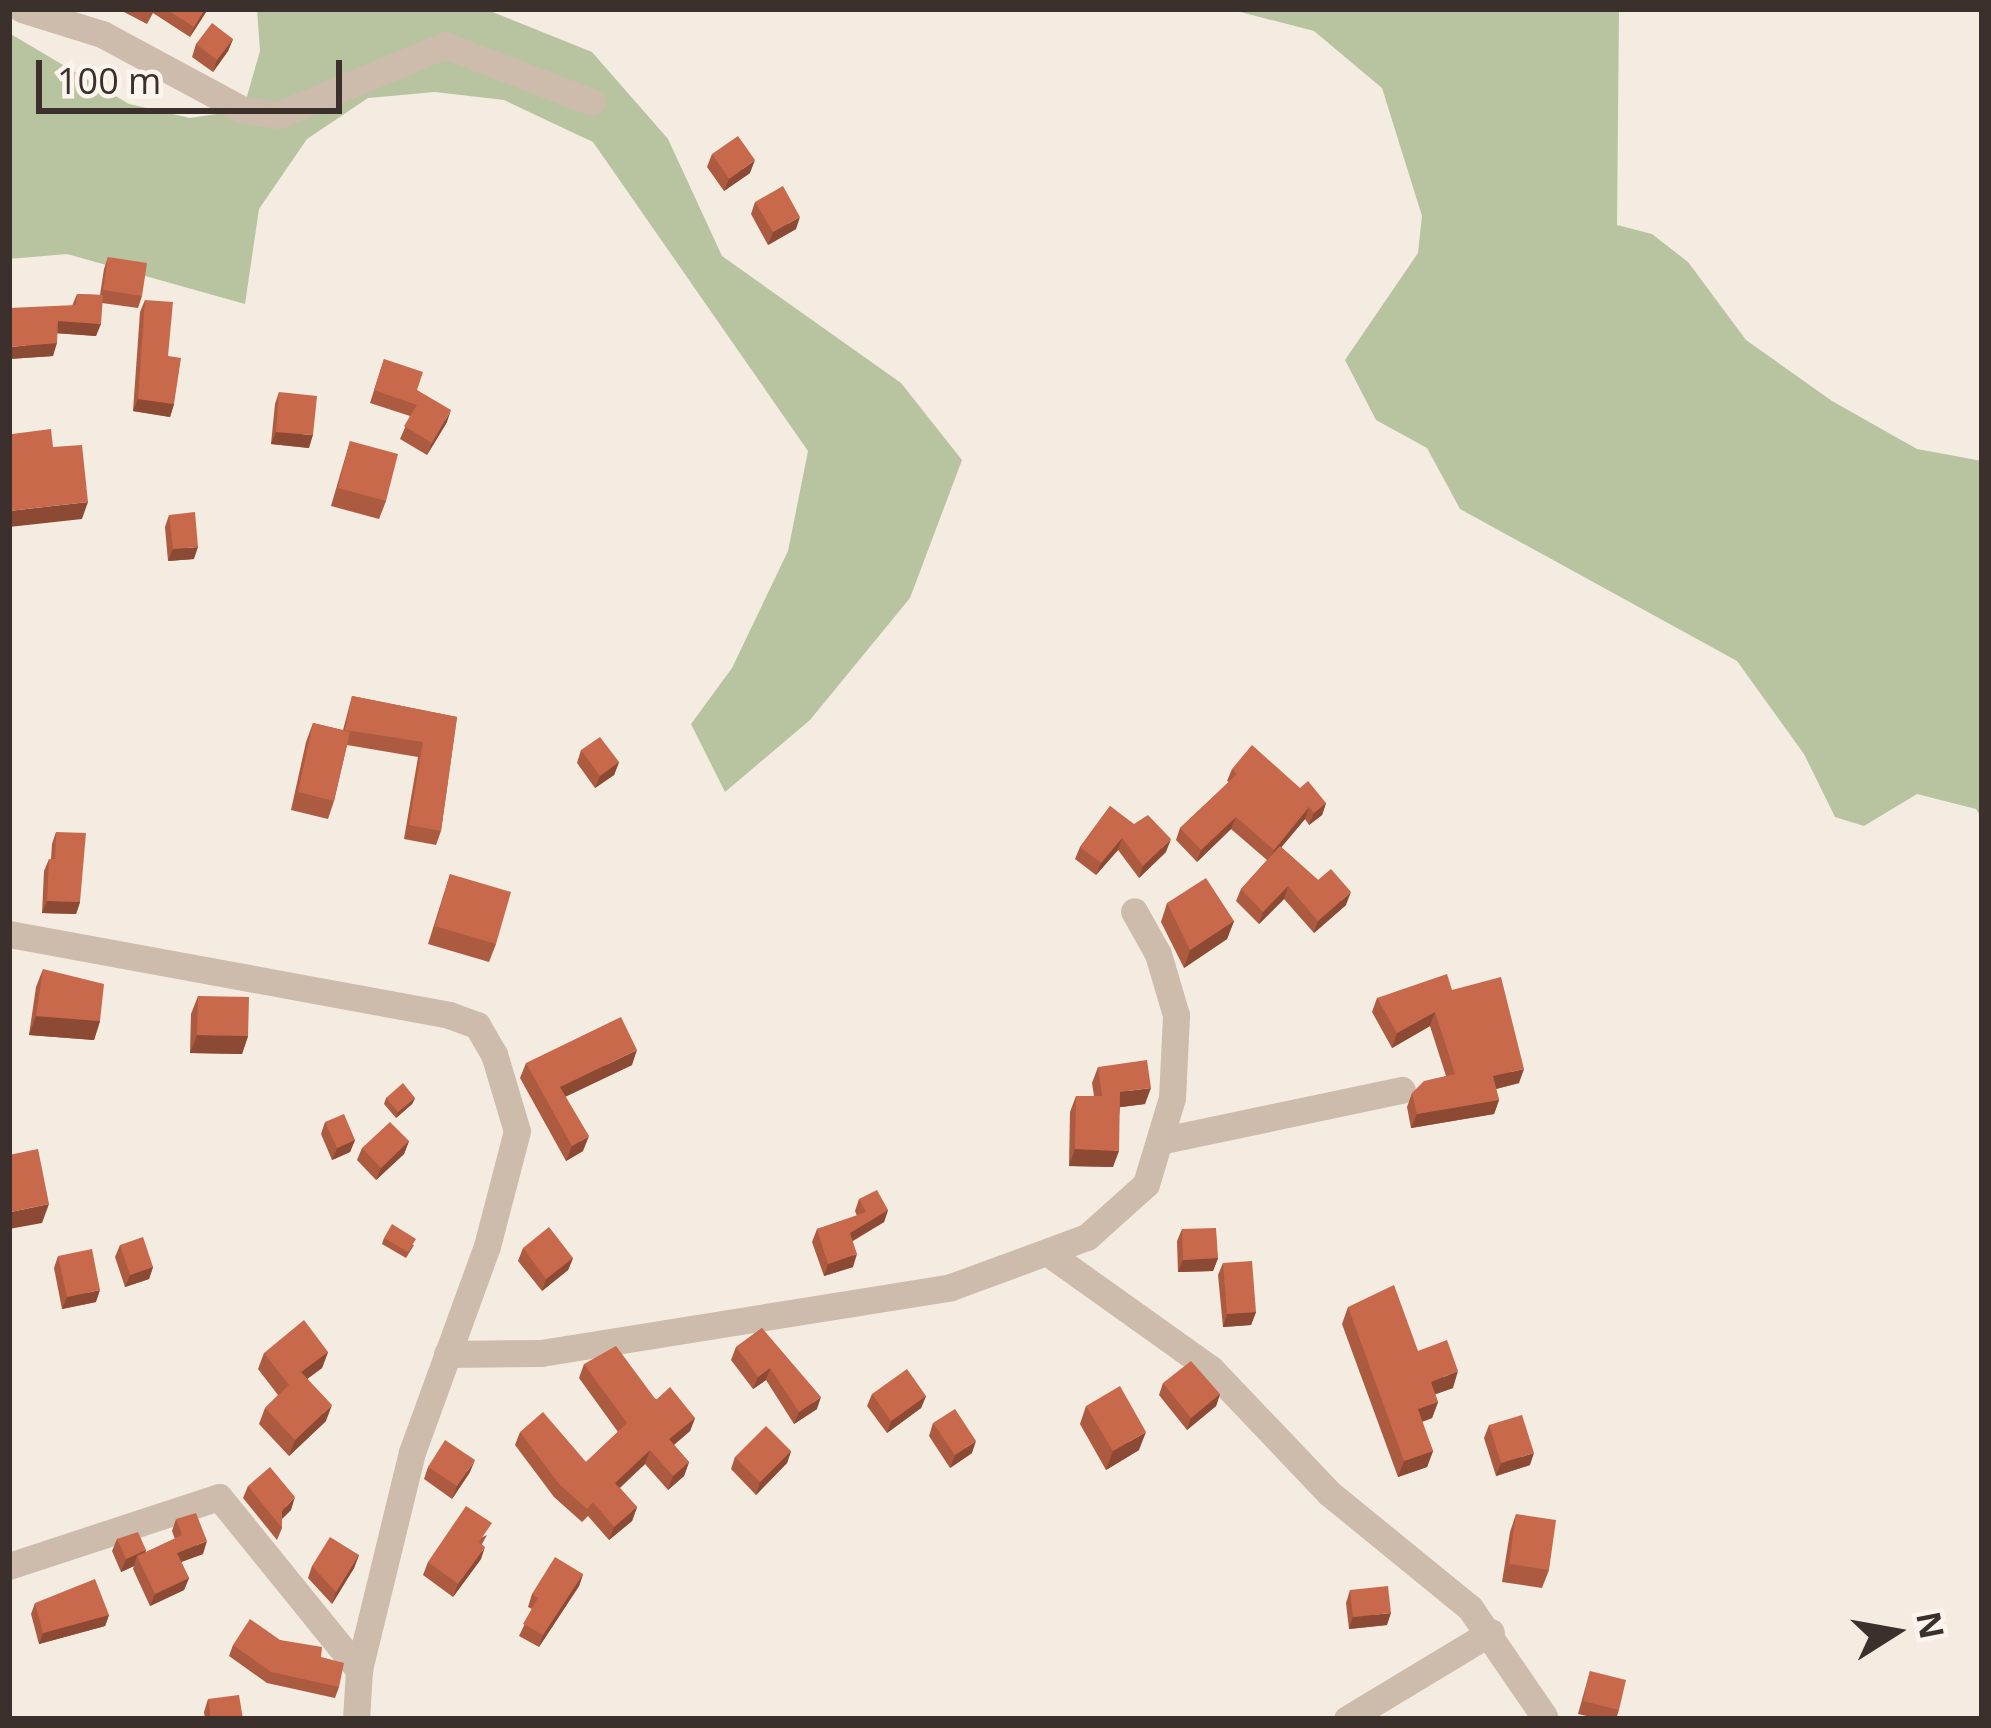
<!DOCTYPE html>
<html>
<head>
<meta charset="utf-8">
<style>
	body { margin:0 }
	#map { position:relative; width:1991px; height:1728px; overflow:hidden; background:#f4ebe1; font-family:"Open Sans",sans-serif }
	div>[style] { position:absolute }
	.green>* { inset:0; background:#b8c4a0 }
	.minor>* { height:27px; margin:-13.5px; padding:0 13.5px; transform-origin:13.5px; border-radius:13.5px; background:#cdbbac }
	.wall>* { inset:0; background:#ac5a40 }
	.shaded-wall>* { inset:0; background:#8c4a34 }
	.building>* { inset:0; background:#c8694b }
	span { translate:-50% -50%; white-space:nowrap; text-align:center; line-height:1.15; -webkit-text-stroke:9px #fbf5ee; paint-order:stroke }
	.frame { position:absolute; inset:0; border:12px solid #3b302b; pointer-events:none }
	.north { position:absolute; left:1835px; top:1572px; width:120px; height:120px; -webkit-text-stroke:9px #fbf5ee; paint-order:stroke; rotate:79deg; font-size:33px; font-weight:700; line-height:48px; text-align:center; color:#3b302b }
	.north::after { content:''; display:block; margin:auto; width:42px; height:54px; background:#3b302b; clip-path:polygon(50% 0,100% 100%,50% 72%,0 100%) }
	.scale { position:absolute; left:36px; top:60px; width:306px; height:54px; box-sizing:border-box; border:6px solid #3b302b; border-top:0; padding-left:15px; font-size:36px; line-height:42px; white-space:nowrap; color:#3b302b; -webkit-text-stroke:9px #fbf5ee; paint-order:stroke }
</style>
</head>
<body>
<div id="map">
	<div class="green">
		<div style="clip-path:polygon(257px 9px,485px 9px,592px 52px,668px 139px,722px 256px,901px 383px,962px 460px,910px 598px,810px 720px,725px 792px,691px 724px,732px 668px,788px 551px,808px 451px,593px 142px,504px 100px,435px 92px,368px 98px,307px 139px,259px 209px,245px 304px,67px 254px,9px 259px,9px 33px,129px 104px,190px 118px,243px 110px,260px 51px)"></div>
		<div style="clip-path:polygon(1229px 9px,1619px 9px,1617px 225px,1652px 234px,1688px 262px,1746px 340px,1832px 401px,1917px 449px,1982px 461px,1982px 819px,1976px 809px,1917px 794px,1864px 826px,1835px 817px,1804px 754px,1737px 661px,1460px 509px,1427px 448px,1376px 420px,1345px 360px,1418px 253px,1422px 216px,1382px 88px,1314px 31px)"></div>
	</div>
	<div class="minor">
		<div style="left:22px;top:9px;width:84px;rotate:17.4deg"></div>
		<div style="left:102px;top:34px;width:160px;rotate:28.3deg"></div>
		<div style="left:243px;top:110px;width:35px;rotate:8deg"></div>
		<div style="left:278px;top:115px;width:181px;rotate:-22.7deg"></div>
		<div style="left:445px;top:45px;width:157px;rotate:21.3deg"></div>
		<div style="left:9px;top:934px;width:447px;rotate:10.4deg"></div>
		<div style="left:449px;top:1015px;width:30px;rotate:20deg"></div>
		<div style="left:477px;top:1025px;width:34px;rotate:60deg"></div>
		<div style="left:494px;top:1054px;width:80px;rotate:73.4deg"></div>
		<div style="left:517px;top:1131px;width:119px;rotate:104.6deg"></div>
		<div style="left:487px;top:1246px;width:219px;rotate:110deg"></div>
		<div style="left:412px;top:1452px;width:224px;rotate:103.7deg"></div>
		<div style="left:359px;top:1670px;width:49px;rotate:93.5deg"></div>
		<div style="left:1164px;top:1140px;width:243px;rotate:-11.9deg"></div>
		<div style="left:1051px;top:1255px;width:196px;rotate:35.5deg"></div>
		<div style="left:1211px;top:1369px;width:171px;rotate:46.4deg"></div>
		<div style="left:1329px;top:1493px;width:182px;rotate:39.2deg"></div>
		<div style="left:1470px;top:1608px;width:131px;rotate:55.6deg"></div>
		<div style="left:447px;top:1354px;width:94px;rotate:-0.6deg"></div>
		<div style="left:541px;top:1353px;width:415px;rotate:-9.1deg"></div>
		<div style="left:951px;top:1287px;width:145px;rotate:-20.2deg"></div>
		<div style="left:1087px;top:1237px;width:79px;rotate:-41.9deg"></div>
		<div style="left:1146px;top:1184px;width:90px;rotate:-73.2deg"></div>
		<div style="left:1172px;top:1098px;width:83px;rotate:-87.2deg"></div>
		<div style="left:1176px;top:1015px;width:64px;rotate:-106.4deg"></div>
		<div style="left:1158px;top:954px;width:49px;rotate:-119.2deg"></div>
		<div style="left:9px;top:1566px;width:221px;rotate:-18.2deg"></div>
		<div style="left:219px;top:1497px;width:223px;rotate:51deg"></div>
		<div style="left:1347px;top:1719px;width:168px;rotate:-31.1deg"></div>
	</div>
	<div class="wall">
		<div style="clip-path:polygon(125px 9px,208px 9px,190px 37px,153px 13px,147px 24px,124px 12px)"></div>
		<div style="clip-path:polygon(233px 39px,228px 51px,213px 72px,192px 57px,196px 44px)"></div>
		<div style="clip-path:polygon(712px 154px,750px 173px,724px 191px,707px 167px)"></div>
		<div style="clip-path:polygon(755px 202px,796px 229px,768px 245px,751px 214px)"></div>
		<div style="clip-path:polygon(108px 257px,142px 296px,138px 308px,102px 303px,96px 336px,57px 333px,53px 356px,9px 359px,72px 306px,77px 294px,100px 295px,104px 269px)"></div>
		<div style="clip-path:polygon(145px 300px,168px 356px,174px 404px,170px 417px,133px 411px,140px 312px)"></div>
		<div style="clip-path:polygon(384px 359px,417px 390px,447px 422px,427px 455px,400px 439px,410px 416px,370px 403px)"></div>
		<div style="clip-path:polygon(279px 392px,309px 448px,271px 444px,275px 404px)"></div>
		<div style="clip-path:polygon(350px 441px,386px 501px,379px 519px,331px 506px)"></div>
		<div style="clip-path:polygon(169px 515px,194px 559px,168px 561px,165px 527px)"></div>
		<div style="clip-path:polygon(352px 696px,457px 717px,441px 831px,436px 845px,404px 839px,418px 757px,347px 745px,334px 801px,328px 819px,291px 810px,306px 742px,313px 723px,343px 730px)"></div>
		<div style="clip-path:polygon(581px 750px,619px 762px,614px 775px,595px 788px,577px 763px)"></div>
		<div style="clip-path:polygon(1232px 769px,1300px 788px,1326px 803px,1322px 815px,1309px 825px,1305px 819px,1281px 847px,1346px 905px,1314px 933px,1284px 899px,1259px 924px,1236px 901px,1241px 889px,1267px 860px,1231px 829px,1197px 862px,1176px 840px,1180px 828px,1229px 782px,1227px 781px)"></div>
		<div style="clip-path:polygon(1110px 806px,1166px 852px,1139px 878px,1118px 850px,1096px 875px,1075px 859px,1080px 847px)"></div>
		<div style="clip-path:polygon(56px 832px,80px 902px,76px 914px,42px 913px,44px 871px,49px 859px,51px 859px,52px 844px)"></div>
		<div style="clip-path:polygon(450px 874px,496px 944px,489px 962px,428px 944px)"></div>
		<div style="clip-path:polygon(1167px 903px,1234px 921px,1227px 939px,1184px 968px,1161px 922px)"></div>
		<div style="clip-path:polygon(43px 969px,100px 1021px,94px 1040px,29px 1035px,36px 987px)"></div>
		<div style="clip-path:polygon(1452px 990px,1519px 1083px,1496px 1089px,1499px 1100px,1494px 1114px,1411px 1128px,1407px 1107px,1412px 1093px,1446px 1076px,1430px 1026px,1392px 1048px,1372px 1012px,1377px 998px)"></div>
		<div style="clip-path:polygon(198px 996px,248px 1036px,242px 1054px,190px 1053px,191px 1014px)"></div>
		<div style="clip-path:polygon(526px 1063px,632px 1065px,565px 1097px,583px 1151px,566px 1161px,520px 1078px)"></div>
		<div style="clip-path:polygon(1098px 1067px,1145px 1104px,1120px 1107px,1113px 1167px,1069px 1166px,1070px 1112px,1076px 1096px,1094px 1096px,1092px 1083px)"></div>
		<div style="clip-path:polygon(386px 1098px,415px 1098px,412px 1104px,396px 1118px,384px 1104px)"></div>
		<div style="clip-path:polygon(325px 1122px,355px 1140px,350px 1152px,332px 1160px,321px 1134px)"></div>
		<div style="clip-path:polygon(409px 1141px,404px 1154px,376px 1180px,357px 1160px,362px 1148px)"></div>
		<div style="clip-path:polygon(859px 1199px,888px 1210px,884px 1222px,853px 1241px,853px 1267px,824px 1276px,812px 1242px,817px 1229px,857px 1216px,855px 1211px)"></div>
		<div style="clip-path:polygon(1182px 1229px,1218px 1258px,1213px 1271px,1178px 1272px,1177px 1241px)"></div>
		<div style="clip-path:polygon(384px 1238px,414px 1245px,406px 1258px,382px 1244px)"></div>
		<div style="clip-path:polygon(120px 1245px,153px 1267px,149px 1279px,125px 1287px,115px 1257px)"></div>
		<div style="clip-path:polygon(523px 1248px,573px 1258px,568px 1270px,542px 1291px,518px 1261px)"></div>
		<div style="clip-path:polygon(58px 1256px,96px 1302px,62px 1309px,54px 1268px)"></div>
		<div style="clip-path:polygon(1223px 1263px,1256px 1312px,1251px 1325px,1223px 1327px,1218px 1275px)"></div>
		<div style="clip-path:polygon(1348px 1307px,1418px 1351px,1453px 1388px,1435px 1394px,1438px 1402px,1432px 1418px,1422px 1422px,1433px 1451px,1427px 1467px,1398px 1477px,1342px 1324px)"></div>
		<div style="clip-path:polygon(762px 1328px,817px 1409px,794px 1424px,766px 1380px,753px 1389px,731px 1360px,736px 1347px)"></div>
		<div style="clip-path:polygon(328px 1352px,322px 1368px,307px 1379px,326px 1421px,289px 1456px,259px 1424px,265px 1408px,278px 1395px,258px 1369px,264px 1353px)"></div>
		<div style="clip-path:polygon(584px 1364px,695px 1418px,690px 1431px,674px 1445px,689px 1462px,684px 1476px,668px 1490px,645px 1464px,620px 1488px,637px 1507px,632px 1521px,609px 1540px,588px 1516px,582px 1522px,554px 1497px,515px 1445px,520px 1432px,586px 1462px,618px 1432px,579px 1378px)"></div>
		<div style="clip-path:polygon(1163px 1383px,1220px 1394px,1216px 1406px,1187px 1430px,1159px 1395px)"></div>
		<div style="clip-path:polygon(872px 1394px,926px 1396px,921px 1408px,887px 1433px,867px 1406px)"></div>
		<div style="clip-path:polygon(1086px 1406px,1139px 1450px,1106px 1470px,1080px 1424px)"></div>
		<div style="clip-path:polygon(933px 1423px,972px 1453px,950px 1468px,929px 1436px)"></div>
		<div style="clip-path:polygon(1489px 1425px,1530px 1465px,1496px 1476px,1484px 1438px)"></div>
		<div style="clip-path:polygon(791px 1451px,787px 1463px,756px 1495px,731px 1469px,735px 1457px)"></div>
		<div style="clip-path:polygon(428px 1467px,470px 1472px,452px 1499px,424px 1479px)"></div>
		<div style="clip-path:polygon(248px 1486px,291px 1510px,282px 1519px,282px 1528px,277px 1540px,243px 1498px)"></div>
		<div style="clip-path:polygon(1516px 1514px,1549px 1570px,1542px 1588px,1502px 1582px,1510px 1532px)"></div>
		<div style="clip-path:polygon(176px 1519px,203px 1554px,181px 1562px,189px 1578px,184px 1590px,150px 1606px,133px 1569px,134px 1566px,121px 1572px,112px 1551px,117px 1539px,146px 1550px,145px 1553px,175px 1539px,172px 1531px)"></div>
		<div style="clip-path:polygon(487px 1535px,482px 1544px,481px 1559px,453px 1597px,423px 1575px,428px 1562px)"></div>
		<div style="clip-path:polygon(359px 1555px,354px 1568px,332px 1604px,308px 1578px,312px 1566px)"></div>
		<div style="clip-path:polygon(583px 1574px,579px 1586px,539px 1647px,519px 1636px,532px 1609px,528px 1607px,532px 1594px)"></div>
		<div style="clip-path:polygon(1350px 1590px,1387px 1625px,1349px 1629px,1346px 1603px)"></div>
		<div style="clip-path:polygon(35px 1603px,109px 1615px,105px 1626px,39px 1644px,31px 1614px)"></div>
		<div style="clip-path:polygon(280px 1640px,321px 1657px,339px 1687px,335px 1698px,267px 1683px,229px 1656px,233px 1645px)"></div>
		<div style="clip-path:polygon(1590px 1671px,1619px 1710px,1616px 1719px,1600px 1719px,1578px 1714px)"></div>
		<div style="clip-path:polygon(208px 1699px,243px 1719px,205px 1719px,204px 1712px)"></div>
	</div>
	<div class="shaded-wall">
		<div style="clip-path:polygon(205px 9px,208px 9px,190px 37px,194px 27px)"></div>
		<div style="clip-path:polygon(233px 39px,228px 51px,213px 72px,217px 60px)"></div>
		<div style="clip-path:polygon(755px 160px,750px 173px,724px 191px,729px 179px)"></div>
		<div style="clip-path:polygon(800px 217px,796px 229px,768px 245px,773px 232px)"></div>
		<div style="clip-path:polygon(58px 321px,101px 324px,96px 336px,53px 333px)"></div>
		<div style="clip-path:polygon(57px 343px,53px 356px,9px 359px,9px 347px)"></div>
		<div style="clip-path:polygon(138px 399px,174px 404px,170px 417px,133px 411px)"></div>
		<div style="clip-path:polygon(451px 410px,447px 422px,427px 455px,432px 443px)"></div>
		<div style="clip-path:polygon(276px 432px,313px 435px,309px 448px,271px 444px)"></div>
		<div style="clip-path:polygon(88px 502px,82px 519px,9px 527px,9px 511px)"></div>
		<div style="clip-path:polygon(198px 547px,194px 559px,168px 561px,173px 549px)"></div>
		<div style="clip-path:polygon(619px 762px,614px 775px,595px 788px,600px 776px)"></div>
		<div style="clip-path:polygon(1326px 803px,1322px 815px,1309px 825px,1314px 813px)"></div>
		<div style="clip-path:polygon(1309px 807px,1305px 819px,1270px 861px,1274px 850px)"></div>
		<div style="clip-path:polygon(1236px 817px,1231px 829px,1197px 862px,1201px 850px)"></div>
		<div style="clip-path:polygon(1122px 838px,1118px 850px,1096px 875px,1101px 863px)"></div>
		<div style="clip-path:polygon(1171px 839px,1166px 852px,1139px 878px,1143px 866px)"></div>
		<div style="clip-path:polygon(1288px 886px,1284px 899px,1259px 924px,1263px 912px)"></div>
		<div style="clip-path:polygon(1351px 892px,1346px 905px,1314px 933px,1318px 921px)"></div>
		<div style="clip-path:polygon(47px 901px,80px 902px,76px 914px,42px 913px)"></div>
		<div style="clip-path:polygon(1234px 921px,1227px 939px,1184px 968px,1190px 950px)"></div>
		<div style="clip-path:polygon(1435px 1012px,1430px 1026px,1392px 1048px,1397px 1033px)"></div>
		<div style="clip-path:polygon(36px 1016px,100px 1021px,94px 1040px,29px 1035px)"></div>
		<div style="clip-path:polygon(197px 1035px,248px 1036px,242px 1054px,190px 1053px)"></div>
		<div style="clip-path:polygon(637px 1050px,632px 1065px,554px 1102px,560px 1087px)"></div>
		<div style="clip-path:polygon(1524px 1069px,1519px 1083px,1488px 1091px,1493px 1076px)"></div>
		<div style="clip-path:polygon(1151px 1088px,1145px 1104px,1114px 1108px,1120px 1092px)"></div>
		<div style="clip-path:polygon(415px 1098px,412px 1104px,396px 1118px,398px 1112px)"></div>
		<div style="clip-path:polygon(1499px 1100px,1494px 1114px,1411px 1128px,1417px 1114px)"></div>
		<div style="clip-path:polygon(589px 1136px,583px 1151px,566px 1161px,572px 1146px)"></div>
		<div style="clip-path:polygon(355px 1140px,350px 1152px,332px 1160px,337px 1148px)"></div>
		<div style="clip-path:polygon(409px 1141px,404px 1154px,376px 1180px,381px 1168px)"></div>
		<div style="clip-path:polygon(1075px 1149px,1119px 1151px,1113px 1167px,1069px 1166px)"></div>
		<div style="clip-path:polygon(49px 1204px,42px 1223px,9px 1229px,11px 1212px)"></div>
		<div style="clip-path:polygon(888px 1210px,884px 1222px,845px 1245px,850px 1233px)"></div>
		<div style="clip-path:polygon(857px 1254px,853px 1267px,824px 1276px,828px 1264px)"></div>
		<div style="clip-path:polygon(573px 1258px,568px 1270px,542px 1291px,546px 1279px)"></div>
		<div style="clip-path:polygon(1218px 1258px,1213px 1271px,1178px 1272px,1183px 1260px)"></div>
		<div style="clip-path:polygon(153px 1267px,149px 1279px,125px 1287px,130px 1275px)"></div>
		<div style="clip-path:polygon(100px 1290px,96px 1302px,62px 1309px,67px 1297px)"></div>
		<div style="clip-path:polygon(1256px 1312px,1251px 1325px,1223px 1327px,1227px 1314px)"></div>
		<div style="clip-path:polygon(328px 1352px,322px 1368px,295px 1388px,301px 1372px)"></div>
		<div style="clip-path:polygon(770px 1368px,766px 1380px,753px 1389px,758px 1377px)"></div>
		<div style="clip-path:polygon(1458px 1371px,1453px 1388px,1425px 1398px,1431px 1382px)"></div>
		<div style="clip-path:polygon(1220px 1394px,1216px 1406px,1187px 1430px,1191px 1418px)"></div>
		<div style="clip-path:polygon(926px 1396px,921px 1408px,887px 1433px,891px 1421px)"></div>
		<div style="clip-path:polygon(821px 1397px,817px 1409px,794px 1424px,799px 1412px)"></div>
		<div style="clip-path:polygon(1438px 1402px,1432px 1418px,1412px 1425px,1418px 1409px)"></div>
		<div style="clip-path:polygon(332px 1405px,326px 1421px,289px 1456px,295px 1440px)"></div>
		<div style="clip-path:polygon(695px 1418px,690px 1431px,664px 1453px,669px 1439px)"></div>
		<div style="clip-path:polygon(1146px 1432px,1139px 1450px,1106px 1470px,1113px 1451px)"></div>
		<div style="clip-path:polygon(976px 1441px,972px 1453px,950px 1468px,955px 1455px)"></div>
		<div style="clip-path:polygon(650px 1450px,645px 1464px,610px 1496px,615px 1483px)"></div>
		<div style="clip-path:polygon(791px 1451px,787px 1463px,756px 1495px,760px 1482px)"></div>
		<div style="clip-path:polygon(1433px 1451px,1427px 1467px,1398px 1477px,1404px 1461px)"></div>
		<div style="clip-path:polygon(1534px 1453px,1530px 1465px,1496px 1476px,1501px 1463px)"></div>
		<div style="clip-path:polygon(475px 1460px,470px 1472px,452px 1499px,457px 1486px)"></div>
		<div style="clip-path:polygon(689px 1462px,684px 1476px,668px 1490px,673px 1476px)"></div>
		<div style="clip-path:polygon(295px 1497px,291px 1510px,277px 1523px,282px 1511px)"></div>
		<div style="clip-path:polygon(637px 1507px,632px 1521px,609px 1540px,614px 1527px)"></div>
		<div style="clip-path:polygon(207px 1541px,203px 1554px,173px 1565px,177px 1553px)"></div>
		<div style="clip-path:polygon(485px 1547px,481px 1559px,453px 1597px,458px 1584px)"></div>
		<div style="clip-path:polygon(146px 1550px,141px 1562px,137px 1556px,134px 1566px,121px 1572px,126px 1559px)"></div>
		<div style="clip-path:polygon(359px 1555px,354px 1568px,332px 1604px,336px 1592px)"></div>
		<div style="clip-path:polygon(583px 1574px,579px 1586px,539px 1647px,543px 1635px)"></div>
		<div style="clip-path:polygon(189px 1578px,184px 1590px,150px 1606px,155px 1594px)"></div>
		<div style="clip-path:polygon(1391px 1613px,1387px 1625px,1349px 1629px,1353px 1617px)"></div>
		<div style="clip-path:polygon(109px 1615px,105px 1626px,39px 1644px,43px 1633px)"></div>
	</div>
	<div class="building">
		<div style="clip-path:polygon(166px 9px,205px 9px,194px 27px)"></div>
		<div style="clip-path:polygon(212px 23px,233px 39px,217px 60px,196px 44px)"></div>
		<div style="clip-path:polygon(738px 136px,755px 160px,729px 179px,712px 154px)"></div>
		<div style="clip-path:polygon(783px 186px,800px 217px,773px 232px,755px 202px)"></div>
		<div style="clip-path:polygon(108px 257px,147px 263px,142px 296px,103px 290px)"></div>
		<div style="clip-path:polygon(77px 294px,103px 295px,101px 324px,58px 321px,57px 343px,9px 347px,9px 308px,76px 305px)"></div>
		<div style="clip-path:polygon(145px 300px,173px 302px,168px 356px,181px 358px,174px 404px,138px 399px)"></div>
		<div style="clip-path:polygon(384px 359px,423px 372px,417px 390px,451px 410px,432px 443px,404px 426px,417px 405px,374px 390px)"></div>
		<div style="clip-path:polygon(279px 392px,317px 396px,313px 435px,276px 432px)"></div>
		<div style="clip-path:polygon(9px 407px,12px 434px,51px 429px,53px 447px,82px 445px,88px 502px,9px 511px)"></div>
		<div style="clip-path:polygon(350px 441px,398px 454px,386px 501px,338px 488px)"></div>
		<div style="clip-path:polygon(195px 512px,198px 547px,173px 549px,169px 515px)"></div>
		<div style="clip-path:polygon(352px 696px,457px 717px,441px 831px,409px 825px,423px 742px,345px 730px)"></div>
		<div style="clip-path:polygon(313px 723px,350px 732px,334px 801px,298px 792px)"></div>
		<div style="clip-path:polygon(600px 737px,619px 762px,600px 776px,581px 750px)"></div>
		<div style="clip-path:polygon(1252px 745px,1300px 788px,1308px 781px,1326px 803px,1314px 813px,1309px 807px,1274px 850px,1236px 817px,1201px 850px,1180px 828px,1237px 774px,1232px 769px)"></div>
		<div style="clip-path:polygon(1110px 806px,1134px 824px,1148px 815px,1171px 839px,1143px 866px,1122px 838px,1101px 863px,1080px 847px)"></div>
		<div style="clip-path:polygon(56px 832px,86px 833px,80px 902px,47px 901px,49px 859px,55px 859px)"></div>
		<div style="clip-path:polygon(1280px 846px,1318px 880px,1331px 869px,1351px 892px,1318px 921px,1288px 886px,1263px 912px,1241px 889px)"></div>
		<div style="clip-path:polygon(450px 874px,511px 892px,496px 944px,435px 926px)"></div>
		<div style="clip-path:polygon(1206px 878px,1234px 921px,1190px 950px,1167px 903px)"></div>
		<div style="clip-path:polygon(43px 969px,104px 984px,100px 1021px,36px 1016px)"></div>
		<div style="clip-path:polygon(1447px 974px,1452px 990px,1501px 977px,1524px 1069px,1493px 1076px,1499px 1100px,1417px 1114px,1412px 1093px,1424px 1081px,1455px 1074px,1435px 1012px,1397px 1033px,1377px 998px)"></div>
		<div style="clip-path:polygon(198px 996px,249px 997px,248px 1036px,197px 1035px)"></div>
		<div style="clip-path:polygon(621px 1017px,637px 1050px,560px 1087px,589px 1136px,572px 1146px,526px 1063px)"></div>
		<div style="clip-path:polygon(1147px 1060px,1151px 1088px,1120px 1092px,1119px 1151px,1075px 1149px,1076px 1096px,1102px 1096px,1098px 1067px)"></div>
		<div style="clip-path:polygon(403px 1083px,415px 1098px,398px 1112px,386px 1098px)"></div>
		<div style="clip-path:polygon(344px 1114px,355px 1140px,337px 1148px,325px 1122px)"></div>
		<div style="clip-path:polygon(390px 1122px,409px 1141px,381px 1168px,362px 1148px)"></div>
		<div style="clip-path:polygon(38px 1149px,49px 1204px,11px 1212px,9px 1199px,9px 1155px)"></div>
		<div style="clip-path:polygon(877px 1190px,888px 1210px,850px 1233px,857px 1254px,828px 1264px,817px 1229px,866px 1212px,859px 1199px)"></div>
		<div style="clip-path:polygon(392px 1224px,416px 1239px,408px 1252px,384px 1238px)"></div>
		<div style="clip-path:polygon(549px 1227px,573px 1258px,546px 1279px,523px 1248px)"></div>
		<div style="clip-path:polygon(1216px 1228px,1218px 1258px,1183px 1260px,1182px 1229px)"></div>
		<div style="clip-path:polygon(143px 1237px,153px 1267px,130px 1275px,120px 1245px)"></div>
		<div style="clip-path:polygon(92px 1249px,100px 1290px,67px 1297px,58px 1256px)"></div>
		<div style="clip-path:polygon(1252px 1261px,1256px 1312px,1227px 1314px,1223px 1263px)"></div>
		<div style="clip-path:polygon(1394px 1285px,1418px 1351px,1447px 1340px,1458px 1371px,1431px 1382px,1438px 1402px,1418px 1409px,1433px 1451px,1404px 1461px,1348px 1307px)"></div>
		<div style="clip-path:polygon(304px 1320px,328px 1352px,301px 1372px,332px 1405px,295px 1440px,265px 1408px,289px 1385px,264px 1353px)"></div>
		<div style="clip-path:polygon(762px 1328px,821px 1397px,799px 1412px,770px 1368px,758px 1377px,736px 1347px)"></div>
		<div style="clip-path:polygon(616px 1346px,656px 1400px,670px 1387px,695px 1418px,669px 1439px,689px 1462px,673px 1476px,650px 1450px,615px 1483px,637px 1507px,614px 1527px,593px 1502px,587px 1509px,559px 1484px,520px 1432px,543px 1412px,586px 1462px,627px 1423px,584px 1364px)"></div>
		<div style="clip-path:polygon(1191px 1361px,1220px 1394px,1191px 1418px,1163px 1383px)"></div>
		<div style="clip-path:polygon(907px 1369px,926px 1396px,891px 1421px,872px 1394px)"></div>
		<div style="clip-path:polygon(1120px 1386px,1146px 1432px,1113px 1451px,1086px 1406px)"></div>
		<div style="clip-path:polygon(955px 1409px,976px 1441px,955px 1455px,933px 1423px)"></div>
		<div style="clip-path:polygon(1522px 1415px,1534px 1453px,1501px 1463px,1489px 1425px)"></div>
		<div style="clip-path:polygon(766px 1426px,791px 1451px,760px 1482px,735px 1457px)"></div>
		<div style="clip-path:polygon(445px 1440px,475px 1460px,457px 1486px,428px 1467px)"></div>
		<div style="clip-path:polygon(270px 1467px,295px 1497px,282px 1511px,282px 1528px,248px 1486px)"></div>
		<div style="clip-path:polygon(466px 1506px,492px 1523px,479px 1542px,485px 1547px,458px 1584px,428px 1562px)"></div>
		<div style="clip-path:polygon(196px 1513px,207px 1541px,177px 1553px,189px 1578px,155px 1594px,137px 1556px,182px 1535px,176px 1519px)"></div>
		<div style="clip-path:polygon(1516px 1514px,1556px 1520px,1549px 1570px,1509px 1564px)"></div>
		<div style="clip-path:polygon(138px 1532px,146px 1550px,126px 1559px,117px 1539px)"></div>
		<div style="clip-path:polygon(330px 1537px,359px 1555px,336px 1592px,312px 1566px)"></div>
		<div style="clip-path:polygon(555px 1557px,583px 1574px,543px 1635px,523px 1624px,538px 1598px,532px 1594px)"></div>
		<div style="clip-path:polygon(95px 1579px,109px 1615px,43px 1633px,35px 1603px)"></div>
		<div style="clip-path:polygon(1388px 1586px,1391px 1613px,1353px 1617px,1350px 1590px)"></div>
		<div style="clip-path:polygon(250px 1619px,280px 1640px,322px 1647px,321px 1657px,344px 1663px,339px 1687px,271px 1672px,233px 1645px)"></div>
		<div style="clip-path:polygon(1590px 1671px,1626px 1680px,1619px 1710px,1583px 1701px)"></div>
		<div style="clip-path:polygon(239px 1695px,243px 1719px,211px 1719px,208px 1699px)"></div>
	</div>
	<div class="frame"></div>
	<div class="north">N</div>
	<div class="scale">100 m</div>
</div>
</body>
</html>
